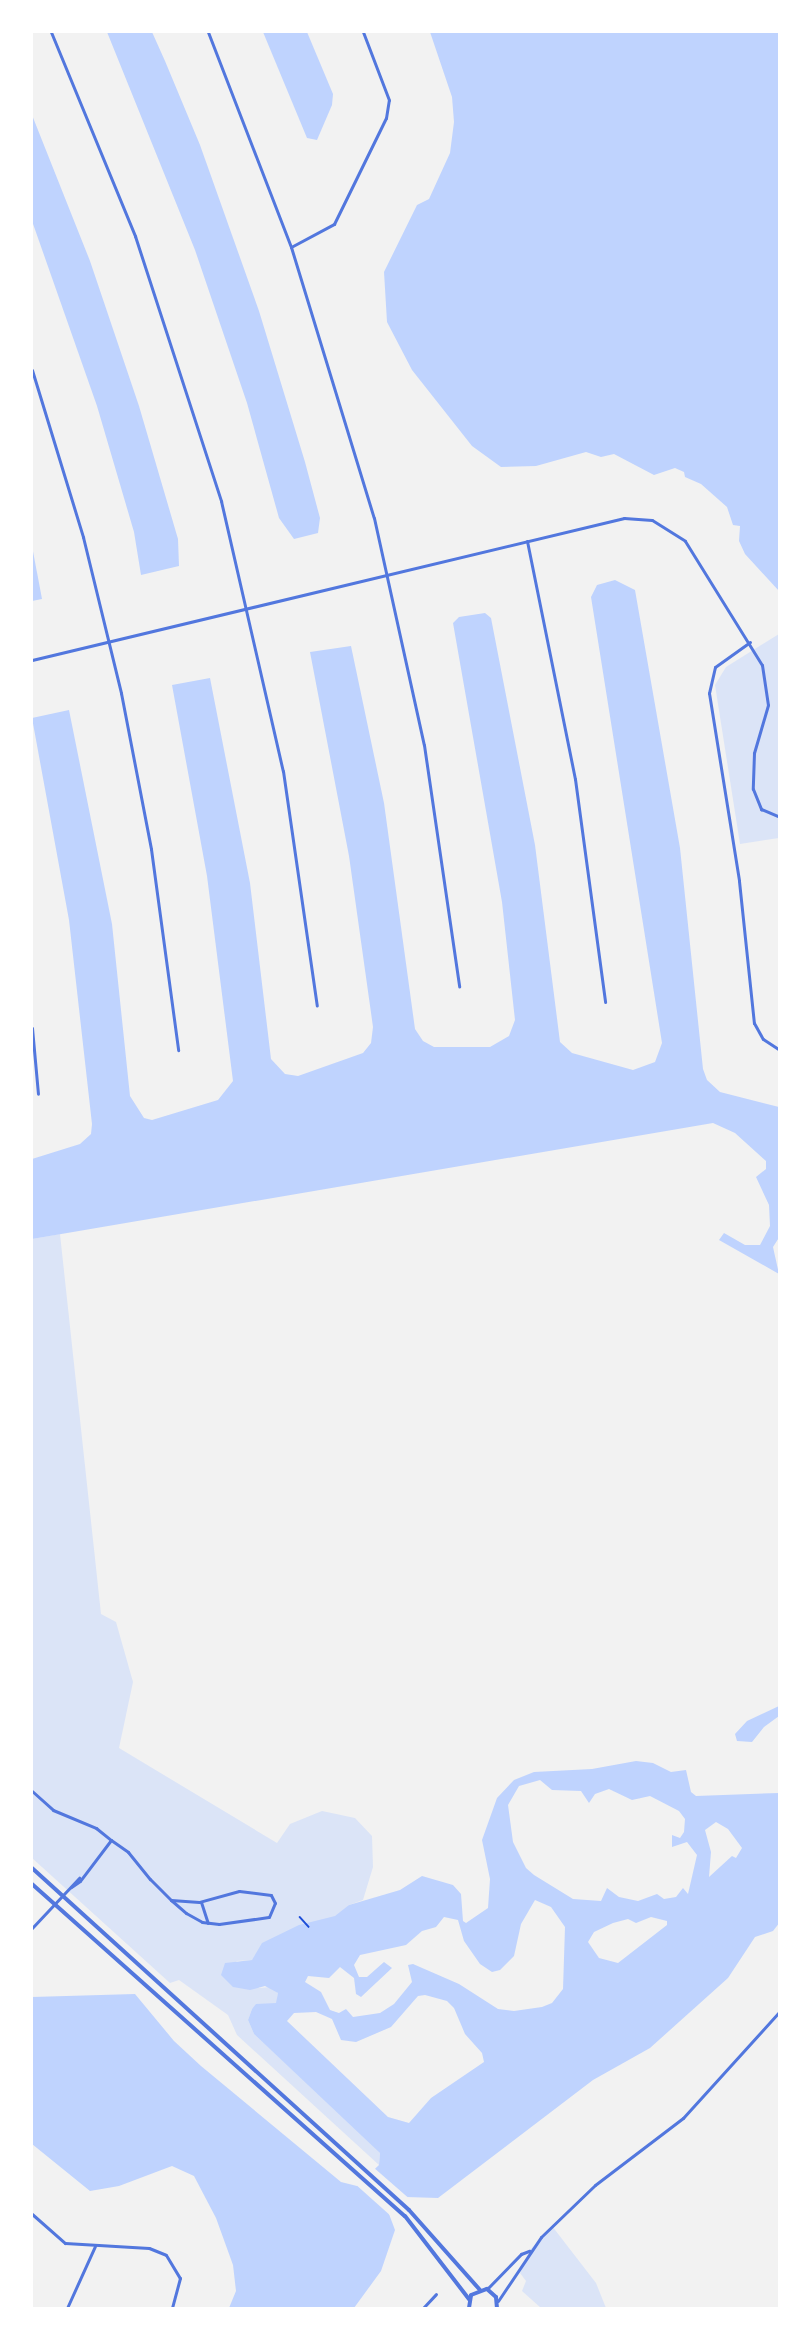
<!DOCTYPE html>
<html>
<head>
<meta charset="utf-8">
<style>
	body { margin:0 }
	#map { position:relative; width:811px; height:2340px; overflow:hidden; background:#f2f2f2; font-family:"Archivo Narrow",sans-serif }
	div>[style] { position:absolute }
	.green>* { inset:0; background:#dbe4f7 }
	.water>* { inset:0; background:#bfd3fe }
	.pier>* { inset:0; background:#f2f2f2 }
	.path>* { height:1.5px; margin:-0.75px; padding:0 0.75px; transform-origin:0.75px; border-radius:0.75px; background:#1d4ed8 }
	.minor>* { height:3px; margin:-1.5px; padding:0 1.5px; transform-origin:1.5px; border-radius:1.5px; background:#5277de }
	.tertiary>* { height:4px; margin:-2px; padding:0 2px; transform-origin:2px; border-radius:2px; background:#5277de }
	span { translate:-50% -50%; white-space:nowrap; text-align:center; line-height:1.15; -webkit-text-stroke:6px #fff; paint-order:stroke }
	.frame { position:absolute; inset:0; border:33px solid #fff; pointer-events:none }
</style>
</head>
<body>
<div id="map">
	<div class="green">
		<div style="clip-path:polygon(779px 634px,779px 838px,740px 844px,715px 685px,726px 667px)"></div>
		<div style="clip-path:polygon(60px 1234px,101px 1614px,116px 1622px,133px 1682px,119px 1748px,277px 1843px,290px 1824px,322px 1811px,355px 1818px,372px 1836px,373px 1867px,363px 1900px,349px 1905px,341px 1926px,252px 1960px,236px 1961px,259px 1988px,271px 1987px,278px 1993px,277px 2003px,252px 2009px,248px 2020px,254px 2034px,374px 2145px,380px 2153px,379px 2165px,237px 2035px,228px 2015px,179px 1980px,170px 1983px,32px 1858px,32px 1239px)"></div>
		<div style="clip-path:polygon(552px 2226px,596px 2283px,606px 2308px,541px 2308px,522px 2291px,526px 2281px,520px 2273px,529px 2251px)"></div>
	</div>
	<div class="water">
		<div style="clip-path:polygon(107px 32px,152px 32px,165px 61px,200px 145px,259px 311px,305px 462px,320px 518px,318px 533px,294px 539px,279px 518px,247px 403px,195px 250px)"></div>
		<div style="clip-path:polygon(263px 32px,307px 32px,333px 94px,332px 105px,317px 140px,307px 138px)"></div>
		<div style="clip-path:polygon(430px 32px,779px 32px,779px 591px,745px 554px,739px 541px,740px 526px,733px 525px,727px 507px,701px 484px,685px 477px,684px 472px,675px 468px,654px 475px,614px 454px,601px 457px,586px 452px,536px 466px,501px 467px,472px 446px,412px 370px,387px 322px,384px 272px,417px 205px,429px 199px,450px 153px,454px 122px,452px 97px)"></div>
		<div style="clip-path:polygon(32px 115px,90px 261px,139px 406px,178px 539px,179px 566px,141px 575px,134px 532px,97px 406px,32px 221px)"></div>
		<div style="clip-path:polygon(32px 546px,42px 599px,32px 601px)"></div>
		<div style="clip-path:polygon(615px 580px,635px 590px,680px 848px,703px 1069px,707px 1080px,720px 1092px,779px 1107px,780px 1236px,773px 1247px,779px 1274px,719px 1240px,724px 1233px,745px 1245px,760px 1245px,770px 1226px,769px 1205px,756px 1177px,766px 1169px,766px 1161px,735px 1133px,713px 1123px,32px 1239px,32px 1159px,80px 1144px,91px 1134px,92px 1124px,69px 920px,32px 718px,69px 710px,112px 924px,130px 1096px,144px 1118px,152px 1120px,218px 1100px,233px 1081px,207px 876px,172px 685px,210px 678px,250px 883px,271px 1059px,285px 1074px,298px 1076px,363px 1053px,371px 1043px,373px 1027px,349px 856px,310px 652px,351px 646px,384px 803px,415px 1029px,423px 1041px,434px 1047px,490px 1047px,509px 1036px,515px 1020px,502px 902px,453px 623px,459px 617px,485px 613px,491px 618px,535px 845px,560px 1042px,572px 1053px,633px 1070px,655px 1062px,662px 1043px,591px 597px,597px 585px)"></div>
		<div style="clip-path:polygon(779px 1706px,779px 1716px,764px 1727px,752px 1742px,737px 1741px,735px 1734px,747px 1721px)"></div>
		<div style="clip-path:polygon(evenodd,636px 1761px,653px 1763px,671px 1772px,686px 1770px,691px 1792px,696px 1796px,779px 1793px,780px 1922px,773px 1931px,755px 1937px,728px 1978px,650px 2048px,593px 2080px,438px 2198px,406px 2197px,389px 2214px,395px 2230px,381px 2271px,354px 2308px,229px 2308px,236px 2291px,233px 2265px,216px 2218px,194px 2176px,172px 2166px,119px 2186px,90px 2191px,32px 2144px,32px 1997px,135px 1994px,174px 2041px,201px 2066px,341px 2182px,357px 2186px,379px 2165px,380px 2153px,254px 2034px,248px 2020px,252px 2009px,256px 2004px,276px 2003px,278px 1993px,265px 1986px,250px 1990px,233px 1987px,221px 1975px,225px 1963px,252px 1960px,262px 1943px,299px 1925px,335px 1916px,349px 1905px,400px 1890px,422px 1876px,453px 1885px,461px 1894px,463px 1921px,466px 1923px,488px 1908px,490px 1879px,482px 1840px,497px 1798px,514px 1780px,534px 1772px,592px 1769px,636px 1761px,540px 1780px,552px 1790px,581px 1791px,589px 1803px,595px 1794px,609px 1789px,632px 1800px,650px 1796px,679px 1811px,685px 1819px,684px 1832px,680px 1838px,672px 1835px,672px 1847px,687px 1842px,697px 1855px,688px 1894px,683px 1888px,676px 1897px,664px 1899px,657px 1894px,638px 1901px,619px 1897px,607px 1888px,601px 1901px,573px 1899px,534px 1875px,526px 1868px,513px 1842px,508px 1805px,519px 1786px,540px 1780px,636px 1761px,716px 1822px,728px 1829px,742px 1848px,736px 1858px,732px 1856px,709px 1877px,711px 1852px,705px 1830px,716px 1822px,636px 1761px,535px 1900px,551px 1907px,565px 1927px,563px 1989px,552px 2003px,542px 2007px,514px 2011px,498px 2009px,459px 1984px,413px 1964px,408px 1965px,412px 1982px,394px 2004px,380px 2013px,353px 2017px,346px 2009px,339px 2013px,330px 2010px,321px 1992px,305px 1982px,308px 1976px,329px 1978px,340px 1967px,354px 1978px,356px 1994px,361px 1997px,392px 1968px,384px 1962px,367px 1977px,359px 1977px,354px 1965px,360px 1955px,406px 1945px,422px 1931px,436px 1927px,444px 1917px,458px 1920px,464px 1941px,480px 1964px,492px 1972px,500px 1970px,514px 1956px,521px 1924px,535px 1900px,636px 1761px,651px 1917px,667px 1921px,667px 1925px,618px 1963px,599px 1958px,588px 1942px,594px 1932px,613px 1923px,628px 1919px,636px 1923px,651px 1917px,636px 1761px,425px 1995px,447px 2001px,454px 2008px,465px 2034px,482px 2053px,484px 2062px,431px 2098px,409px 2123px,388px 2117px,287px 2021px,294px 2013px,316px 2012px,332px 2019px,341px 2040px,356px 2042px,391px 2027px,418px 1996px,425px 1995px)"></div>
	</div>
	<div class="pier">
		<div style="clip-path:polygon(373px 2167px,412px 2201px,400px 2204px,392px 2217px,354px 2183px)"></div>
	</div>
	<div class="path">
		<div style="left:300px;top:1917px;width:13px;rotate:48deg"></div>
	</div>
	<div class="minor">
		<div style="left:51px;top:32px;width:221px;rotate:67.6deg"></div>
		<div style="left:135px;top:236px;width:279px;rotate:72deg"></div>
		<div style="left:221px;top:501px;width:277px;rotate:77.1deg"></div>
		<div style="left:283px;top:771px;width:237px;rotate:81.8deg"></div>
		<div style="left:208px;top:32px;width:230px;rotate:68.9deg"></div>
		<div style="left:291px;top:247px;width:283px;rotate:73deg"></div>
		<div style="left:374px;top:518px;width:232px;rotate:77.6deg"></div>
		<div style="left:424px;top:745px;width:244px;rotate:81.7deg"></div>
		<div style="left:291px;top:247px;width:49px;rotate:-28.1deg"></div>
		<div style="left:334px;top:224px;width:118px;rotate:-63.9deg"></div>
		<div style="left:386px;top:118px;width:18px;rotate:-81deg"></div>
		<div style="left:389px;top:100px;width:73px;rotate:-110.9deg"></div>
		<div style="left:32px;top:370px;width:175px;rotate:73deg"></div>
		<div style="left:83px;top:537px;width:161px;rotate:76.3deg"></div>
		<div style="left:121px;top:693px;width:159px;rotate:79.1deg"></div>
		<div style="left:151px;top:849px;width:203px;rotate:82.3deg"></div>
		<div style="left:527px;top:541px;width:243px;rotate:78.6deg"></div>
		<div style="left:575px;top:779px;width:225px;rotate:82.3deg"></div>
		<div style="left:750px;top:642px;width:43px;rotate:144.5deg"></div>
		<div style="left:715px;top:667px;width:27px;rotate:103deg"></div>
		<div style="left:709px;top:693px;width:190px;rotate:80.9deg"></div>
		<div style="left:739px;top:881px;width:143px;rotate:84deg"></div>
		<div style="left:754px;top:1023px;width:18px;rotate:61deg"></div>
		<div style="left:763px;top:1039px;width:20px;rotate:33deg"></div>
		<div style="left:32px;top:660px;width:609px;rotate:-13.49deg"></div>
		<div style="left:624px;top:518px;width:28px;rotate:4deg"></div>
		<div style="left:652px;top:520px;width:39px;rotate:32deg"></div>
		<div style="left:685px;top:541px;width:146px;rotate:58.2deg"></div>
		<div style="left:762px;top:665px;width:40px;rotate:81.5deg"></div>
		<div style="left:768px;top:705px;width:50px;rotate:106.3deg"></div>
		<div style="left:754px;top:753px;width:36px;rotate:92deg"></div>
		<div style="left:753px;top:789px;width:22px;rotate:68deg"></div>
		<div style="left:761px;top:809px;width:21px;rotate:23deg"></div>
		<div style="left:32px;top:1028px;width:66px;rotate:84.8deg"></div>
		<div style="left:32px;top:1791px;width:28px;rotate:42deg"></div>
		<div style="left:53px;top:1810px;width:47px;rotate:22.7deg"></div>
		<div style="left:96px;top:1828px;width:19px;rotate:39deg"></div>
		<div style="left:111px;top:1840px;width:51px;rotate:127.1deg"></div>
		<div style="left:80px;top:1881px;width:11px;rotate:146deg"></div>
		<div style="left:111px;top:1840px;width:21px;rotate:35deg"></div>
		<div style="left:128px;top:1852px;width:35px;rotate:51deg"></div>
		<div style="left:150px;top:1879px;width:30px;rotate:45deg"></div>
		<div style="left:171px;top:1900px;width:20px;rotate:41deg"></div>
		<div style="left:186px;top:1913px;width:18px;rotate:29deg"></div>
		<div style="left:202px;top:1922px;width:17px;rotate:7deg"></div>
		<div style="left:219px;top:1924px;width:50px;rotate:-8deg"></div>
		<div style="left:269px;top:1917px;width:15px;rotate:-67deg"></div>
		<div style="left:275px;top:1903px;width:9px;rotate:-117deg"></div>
		<div style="left:271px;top:1895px;width:32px;rotate:-173deg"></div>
		<div style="left:239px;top:1891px;width:41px;rotate:164.6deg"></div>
		<div style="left:199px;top:1902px;width:28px;rotate:-176deg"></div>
		<div style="left:201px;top:1902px;width:22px;rotate:72deg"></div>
		<div style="left:32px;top:1928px;width:69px;rotate:-46.8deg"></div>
		<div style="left:32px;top:2214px;width:44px;rotate:41.3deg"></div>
		<div style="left:65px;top:2243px;width:84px;rotate:3.4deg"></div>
		<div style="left:149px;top:2248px;width:18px;rotate:22deg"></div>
		<div style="left:166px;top:2255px;width:27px;rotate:59deg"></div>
		<div style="left:180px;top:2278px;width:31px;rotate:105deg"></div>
		<div style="left:487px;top:2289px;width:49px;rotate:-45.8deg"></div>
		<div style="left:521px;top:2254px;width:9px;rotate:-21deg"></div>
		<div style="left:498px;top:2301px;width:77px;rotate:-56.1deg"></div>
		<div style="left:541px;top:2237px;width:75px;rotate:-43.9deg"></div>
		<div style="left:595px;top:2185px;width:111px;rotate:-37.3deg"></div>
		<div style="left:683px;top:2118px;width:144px;rotate:-47.8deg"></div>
		<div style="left:67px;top:2308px;width:68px;rotate:-65.7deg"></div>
		<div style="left:423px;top:2308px;width:19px;rotate:-47deg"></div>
	</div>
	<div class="tertiary">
		<div style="left:32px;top:1868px;width:509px;rotate:42.21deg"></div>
		<div style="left:409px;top:2210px;width:107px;rotate:48.4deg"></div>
		<div style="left:32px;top:1884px;width:499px;rotate:41.7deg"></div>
		<div style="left:405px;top:2216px;width:105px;rotate:52.4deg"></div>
		<div style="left:469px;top:2308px;width:13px;rotate:-81deg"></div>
		<div style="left:471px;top:2295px;width:17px;rotate:-21deg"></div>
		<div style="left:487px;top:2289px;width:12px;rotate:42deg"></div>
		<div style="left:496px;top:2297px;width:11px;rotate:85deg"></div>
	</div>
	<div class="frame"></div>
</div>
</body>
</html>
